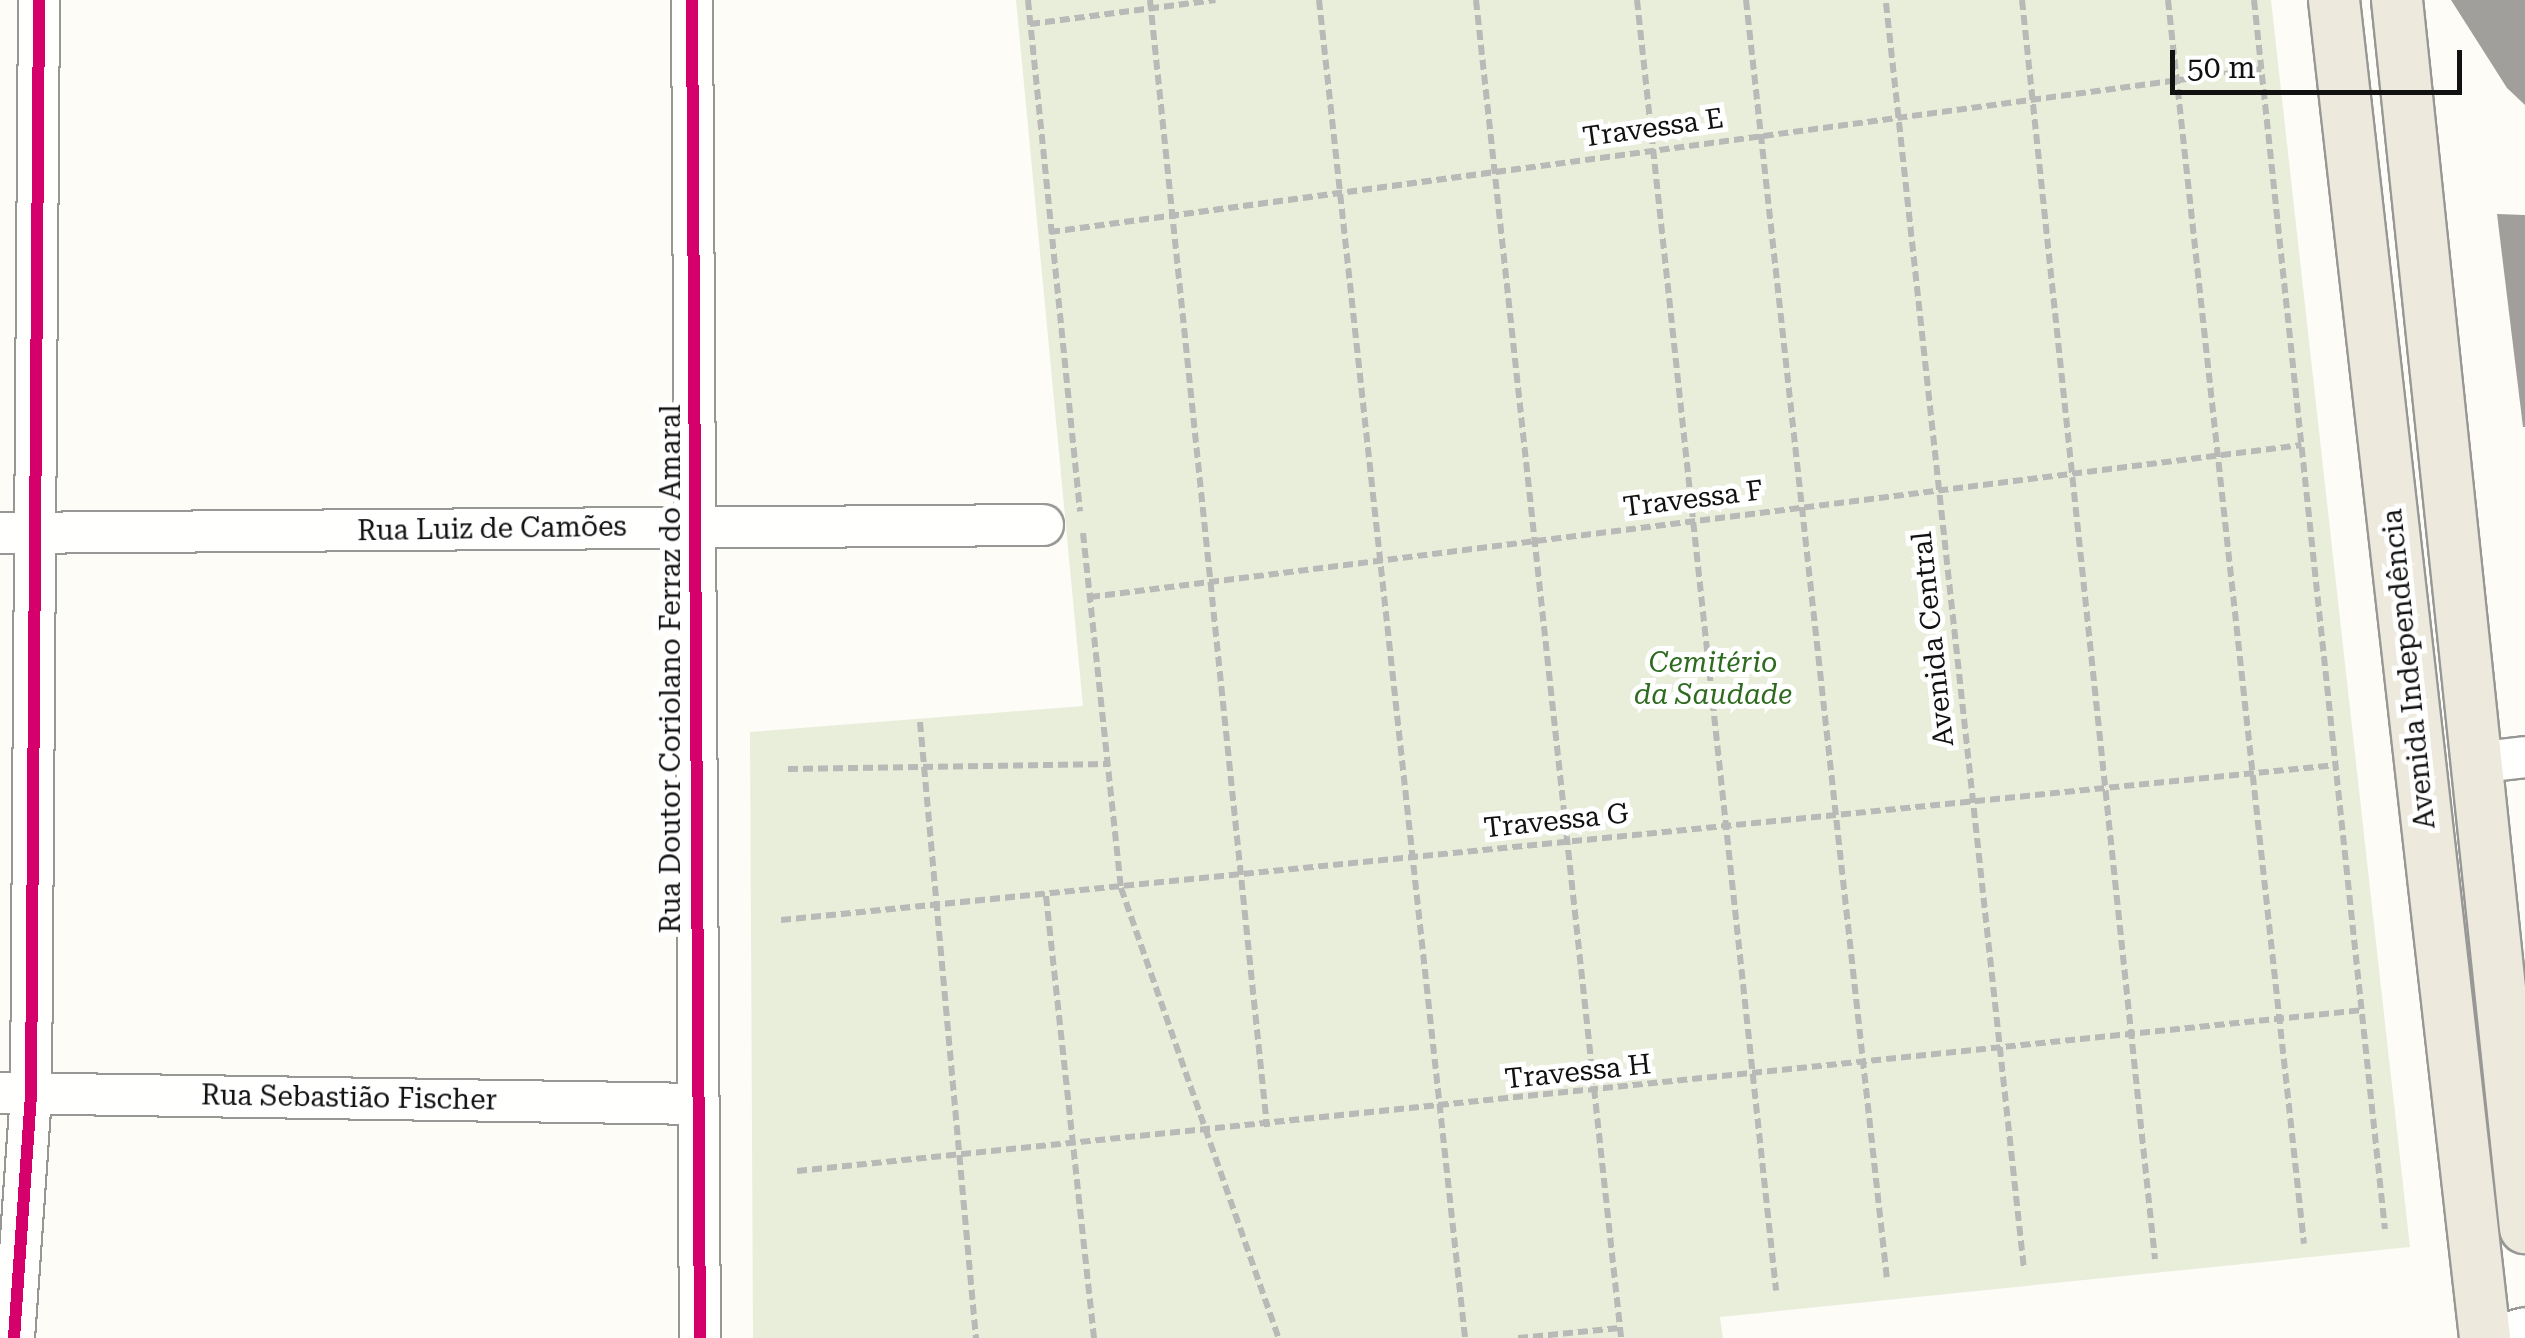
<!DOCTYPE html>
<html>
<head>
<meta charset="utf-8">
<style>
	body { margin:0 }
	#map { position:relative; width:2525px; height:1338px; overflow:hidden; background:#fdfcf7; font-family:"Roboto Serif",serif }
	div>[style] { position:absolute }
	.cemetery>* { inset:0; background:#e9eedb }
	.building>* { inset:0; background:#a19f9c }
	.path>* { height:6px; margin-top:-3px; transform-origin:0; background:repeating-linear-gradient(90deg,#b9b9b8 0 10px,transparent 0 15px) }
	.roads { filter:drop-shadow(2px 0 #979795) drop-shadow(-2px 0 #979795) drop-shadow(0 2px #979795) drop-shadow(0 -2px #979795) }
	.minor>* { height:40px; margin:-20px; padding:0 20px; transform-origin:20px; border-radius:20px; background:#fffffe }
	.major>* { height:50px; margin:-25px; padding:0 25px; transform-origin:25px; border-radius:25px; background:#ede9dc }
	.cycleway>* { height:12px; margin:-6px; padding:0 6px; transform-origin:6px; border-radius:6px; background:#d6006c }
	span { translate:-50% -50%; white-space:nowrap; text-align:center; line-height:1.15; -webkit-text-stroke:10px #fff; paint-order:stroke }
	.street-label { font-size:28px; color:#111 }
	.park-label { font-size:28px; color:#2f6b1f; font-style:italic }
	.scale { position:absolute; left:2170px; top:50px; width:292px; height:45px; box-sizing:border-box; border:5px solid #111; border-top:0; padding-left:12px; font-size:30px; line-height:35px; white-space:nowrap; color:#111; -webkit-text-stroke:8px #fff; paint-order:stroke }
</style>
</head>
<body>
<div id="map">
	<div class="cemetery">
		<div style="clip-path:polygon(1016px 0,2271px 0,2410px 1247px,1720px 1317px,1723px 1338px,753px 1338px,750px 732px,1083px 706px)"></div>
	</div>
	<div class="building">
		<div style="clip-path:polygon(2451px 0,2525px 0,2525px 105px,2507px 88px)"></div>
		<div style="clip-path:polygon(2497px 214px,2525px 215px,2525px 427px,2523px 427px)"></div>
	</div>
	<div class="path">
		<div style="left:1028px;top:0;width:514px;rotate:84.19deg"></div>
		<div style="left:1150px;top:0;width:1133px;rotate:84.07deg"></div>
		<div style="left:1319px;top:0;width:1346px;rotate:83.77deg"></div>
		<div style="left:1476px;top:0;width:1346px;rotate:83.81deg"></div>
		<div style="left:1637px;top:0;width:1298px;rotate:83.85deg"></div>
		<div style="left:1746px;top:0;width:1287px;rotate:83.71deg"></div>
		<div style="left:2022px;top:0;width:1266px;rotate:83.97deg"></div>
		<div style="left:2168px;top:0;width:1251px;rotate:83.76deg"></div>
		<div style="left:2254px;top:0;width:1236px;rotate:83.92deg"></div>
		<div style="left:1886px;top:3px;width:1274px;rotate:83.78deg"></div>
		<div style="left:1030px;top:24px;width:187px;rotate:-7.4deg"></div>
		<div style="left:1050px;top:232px;width:1222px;rotate:-7.67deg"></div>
		<div style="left:1083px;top:533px;width:357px;rotate:83.9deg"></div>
		<div style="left:1121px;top:888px;width:477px;rotate:70.7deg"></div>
		<div style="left:1090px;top:597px;width:1221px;rotate:-7.15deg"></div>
		<div style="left:920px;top:722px;width:619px;rotate:84.81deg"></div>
		<div style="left:788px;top:769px;width:320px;rotate:-0.9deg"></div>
		<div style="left:1046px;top:896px;width:445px;rotate:83.8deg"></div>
		<div style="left:781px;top:920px;width:1563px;rotate:-5.69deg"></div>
		<div style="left:797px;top:1171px;width:1573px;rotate:-5.87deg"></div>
		<div style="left:1518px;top:1338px;width:102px;rotate:-5.6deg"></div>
	</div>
	<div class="roads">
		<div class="minor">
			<div style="left:692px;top:0;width:1338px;rotate:89.66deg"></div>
			<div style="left:0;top:533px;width:1043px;rotate:-0.44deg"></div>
			<div style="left:2482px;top:762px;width:43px;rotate:-6.6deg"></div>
			<div style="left:0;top:1093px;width:699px;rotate:0.9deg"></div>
			<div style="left:14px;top:1338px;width:247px;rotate:-86deg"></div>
			<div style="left:31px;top:1092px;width:1092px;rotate:-89.58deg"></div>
			<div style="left:2488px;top:1338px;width:38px;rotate:-15deg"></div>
		</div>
		<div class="major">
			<div style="left:2334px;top:0;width:1346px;rotate:83.56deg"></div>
			<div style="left:2397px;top:0;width:1235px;rotate:84.05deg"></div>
		</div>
	</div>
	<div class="cycleway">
		<div style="left:692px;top:0;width:1338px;rotate:89.66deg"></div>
		<div style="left:14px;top:1338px;width:247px;rotate:-86deg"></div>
		<div style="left:31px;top:1092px;width:1092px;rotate:-89.58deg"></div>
	</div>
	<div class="street-label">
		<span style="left:1653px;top:128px;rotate:-8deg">Travessa E</span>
		<span style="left:1693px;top:499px;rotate:-7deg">Travessa F</span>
		<span style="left:492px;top:529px;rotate:-1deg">Rua Luiz de Camões</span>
		<span style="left:1933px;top:639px;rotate:-96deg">Avenida Central</span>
		<span style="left:671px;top:669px;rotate:-90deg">Rua Doutor Coriolano Ferraz do Amaral</span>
		<span style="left:2409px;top:669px;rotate:-96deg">Avenida Independência</span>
		<span style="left:1556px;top:821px;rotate:-6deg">Travessa G</span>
		<span style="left:1578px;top:1072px;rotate:-6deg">Travessa H</span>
		<span style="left:349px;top:1098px;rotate:1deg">Rua Sebastião Fischer</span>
	</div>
	<div class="park-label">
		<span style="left:1713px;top:679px">Cemitério<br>da Saudade</span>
	</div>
	<div class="scale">50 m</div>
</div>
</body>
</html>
